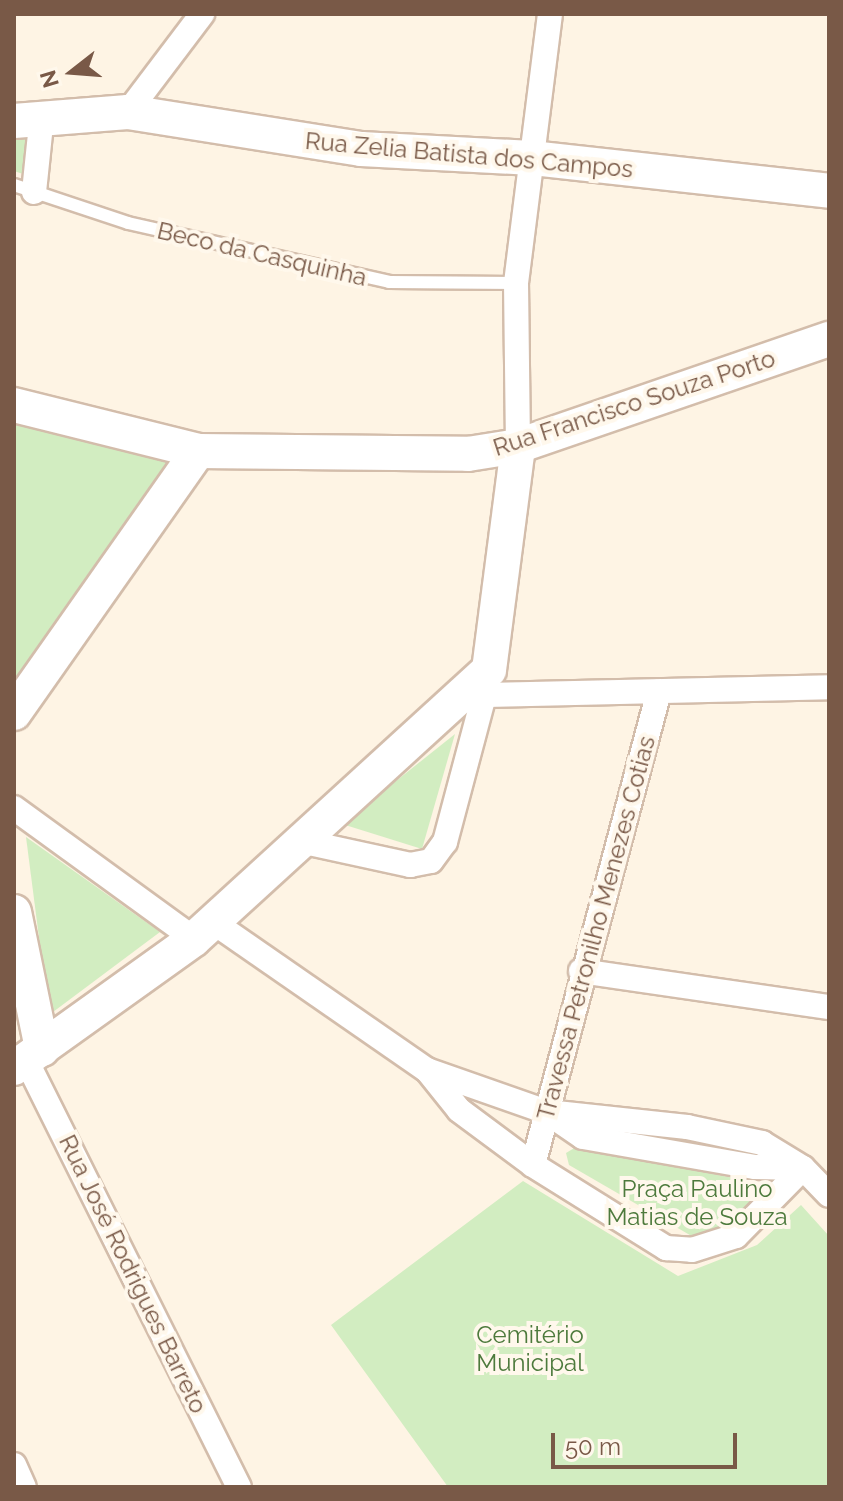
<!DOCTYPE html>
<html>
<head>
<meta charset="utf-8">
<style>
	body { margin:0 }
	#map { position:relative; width:843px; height:1501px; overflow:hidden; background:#fef4e4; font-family:Raleway,sans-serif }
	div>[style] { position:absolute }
	.green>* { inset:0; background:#d2edc1 }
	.roads { filter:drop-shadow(2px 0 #d3bdab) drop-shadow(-2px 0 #d3bdab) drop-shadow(0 2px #d3bdab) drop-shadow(0 -2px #d3bdab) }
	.lane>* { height:12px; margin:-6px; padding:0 6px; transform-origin:6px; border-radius:6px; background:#fff }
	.street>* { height:24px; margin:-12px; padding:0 12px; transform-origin:12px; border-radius:12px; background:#fff }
	.secondary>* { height:34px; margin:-17px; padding:0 17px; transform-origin:17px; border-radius:17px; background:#fff }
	span { translate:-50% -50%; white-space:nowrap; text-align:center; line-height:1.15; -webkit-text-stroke:8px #fff8ec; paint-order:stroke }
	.street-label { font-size:24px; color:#795947 }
	.park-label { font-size:24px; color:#4d7a3c }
	.frame { position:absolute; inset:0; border:16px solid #795947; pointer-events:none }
	.north { position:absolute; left:32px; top:32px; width:80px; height:80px; -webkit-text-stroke:6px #fff8ec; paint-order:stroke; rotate:253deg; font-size:22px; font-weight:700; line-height:32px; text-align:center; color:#795947 }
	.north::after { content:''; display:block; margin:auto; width:28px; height:36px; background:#795947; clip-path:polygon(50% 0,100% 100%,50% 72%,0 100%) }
	.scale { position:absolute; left:551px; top:1433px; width:186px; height:36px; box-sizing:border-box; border:4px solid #795947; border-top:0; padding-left:10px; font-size:24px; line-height:28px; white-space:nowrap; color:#795947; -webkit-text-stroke:6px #fff8ec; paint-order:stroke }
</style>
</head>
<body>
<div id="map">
	<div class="green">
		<div style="clip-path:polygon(30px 135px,26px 175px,14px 171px,14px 138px)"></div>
		<div style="clip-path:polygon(14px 422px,171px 463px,14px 692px)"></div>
		<div style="clip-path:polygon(455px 734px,422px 849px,342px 824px)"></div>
		<div style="clip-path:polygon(26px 837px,160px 932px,49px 1015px)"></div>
		<div style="clip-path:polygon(576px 1147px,769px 1185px,748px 1217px,695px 1238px,569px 1165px,566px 1153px)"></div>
		<div style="clip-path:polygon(523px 1181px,678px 1276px,757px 1245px,801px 1205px,829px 1236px,829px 1487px,448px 1487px,331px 1325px)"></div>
	</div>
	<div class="roads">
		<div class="lane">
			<div style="left:14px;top:185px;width:120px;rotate:18.4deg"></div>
			<div style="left:128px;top:223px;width:268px;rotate:12.7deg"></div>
			<div style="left:389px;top:282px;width:127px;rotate:0.5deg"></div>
		</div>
		<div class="street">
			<div style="left:128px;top:112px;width:123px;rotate:-52.9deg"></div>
			<div style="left:34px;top:192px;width:77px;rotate:-84.1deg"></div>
			<div style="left:518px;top:446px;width:163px;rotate:-90.7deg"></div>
			<div style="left:516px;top:283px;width:271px;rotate:-82.8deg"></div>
			<div style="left:487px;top:695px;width:342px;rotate:-1.3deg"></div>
			<div style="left:14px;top:808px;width:223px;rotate:36deg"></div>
			<div style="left:300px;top:841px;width:113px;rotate:12.3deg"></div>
			<div style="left:410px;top:865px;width:21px;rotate:-11deg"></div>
			<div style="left:431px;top:861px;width:24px;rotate:-54deg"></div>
			<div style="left:445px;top:842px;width:168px;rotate:-75.1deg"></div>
			<div style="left:213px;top:922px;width:260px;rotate:34.7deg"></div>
			<div style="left:427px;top:1070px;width:127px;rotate:19.3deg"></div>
			<div style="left:547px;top:1112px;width:141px;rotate:6.1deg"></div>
			<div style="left:687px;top:1127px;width:77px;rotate:12deg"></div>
			<div style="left:762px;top:1143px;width:48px;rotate:31.4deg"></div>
			<div style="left:803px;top:1168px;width:37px;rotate:46deg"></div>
			<div style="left:581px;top:971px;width:251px;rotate:8.3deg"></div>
			<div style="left:26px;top:1060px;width:477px;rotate:63.5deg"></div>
			<div style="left:427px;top:1070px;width:51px;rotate:51.3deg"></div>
			<div style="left:459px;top:1110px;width:92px;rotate:36.6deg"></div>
			<div style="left:533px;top:1165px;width:157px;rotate:32deg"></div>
			<div style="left:666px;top:1248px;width:26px;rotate:4deg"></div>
			<div style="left:692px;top:1250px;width:46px;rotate:-17.7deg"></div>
			<div style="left:736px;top:1236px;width:95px;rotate:-45.4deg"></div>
			<div style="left:548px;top:1113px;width:42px;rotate:34.4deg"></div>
			<div style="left:583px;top:1137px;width:175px;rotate:9.9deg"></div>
			<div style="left:755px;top:1167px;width:46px;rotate:1.2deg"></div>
			<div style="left:533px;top:1165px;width:490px;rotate:-75.1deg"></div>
			<div style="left:14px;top:1465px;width:24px;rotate:66deg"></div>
		</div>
		<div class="secondary">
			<div style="left:14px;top:121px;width:114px;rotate:-4.5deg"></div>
			<div style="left:128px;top:112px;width:236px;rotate:9deg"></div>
			<div style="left:361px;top:149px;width:171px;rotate:3deg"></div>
			<div style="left:532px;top:158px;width:299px;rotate:6.3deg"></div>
			<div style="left:14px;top:405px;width:190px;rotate:14deg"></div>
			<div style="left:198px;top:451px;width:270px;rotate:0.6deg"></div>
			<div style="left:468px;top:454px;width:51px;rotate:-9.1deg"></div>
			<div style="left:518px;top:446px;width:329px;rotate:-19deg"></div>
			<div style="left:14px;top:713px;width:320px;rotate:-54.9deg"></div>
			<div style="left:14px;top:912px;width:140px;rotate:78.4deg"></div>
			<div style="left:14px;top:1068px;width:221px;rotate:-35.6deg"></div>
			<div style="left:194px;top:939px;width:399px;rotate:-42.4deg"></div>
			<div style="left:489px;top:670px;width:226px;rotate:-82.6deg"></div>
		</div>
	</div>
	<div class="street-label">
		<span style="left:469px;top:155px;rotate:5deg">Rua Zelia Batista dos Campos</span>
		<span style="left:262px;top:254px;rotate:13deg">Beco da Casquinha</span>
		<span style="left:634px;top:403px;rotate:-18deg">Rua Francisco Souza Porto</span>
		<span style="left:596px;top:928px;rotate:-75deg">Travessa Petronilho Menezes Cotias</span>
		<span style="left:133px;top:1274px;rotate:64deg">Rua José Rodrigues Barreto</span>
	</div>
	<div class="park-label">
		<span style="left:697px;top:1203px">Praça Paulino<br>Matias de Souza</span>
		<span style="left:530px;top:1349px">Cemitério<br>Municipal</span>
	</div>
	<div class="frame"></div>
	<div class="north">N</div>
	<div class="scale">50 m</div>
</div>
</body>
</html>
